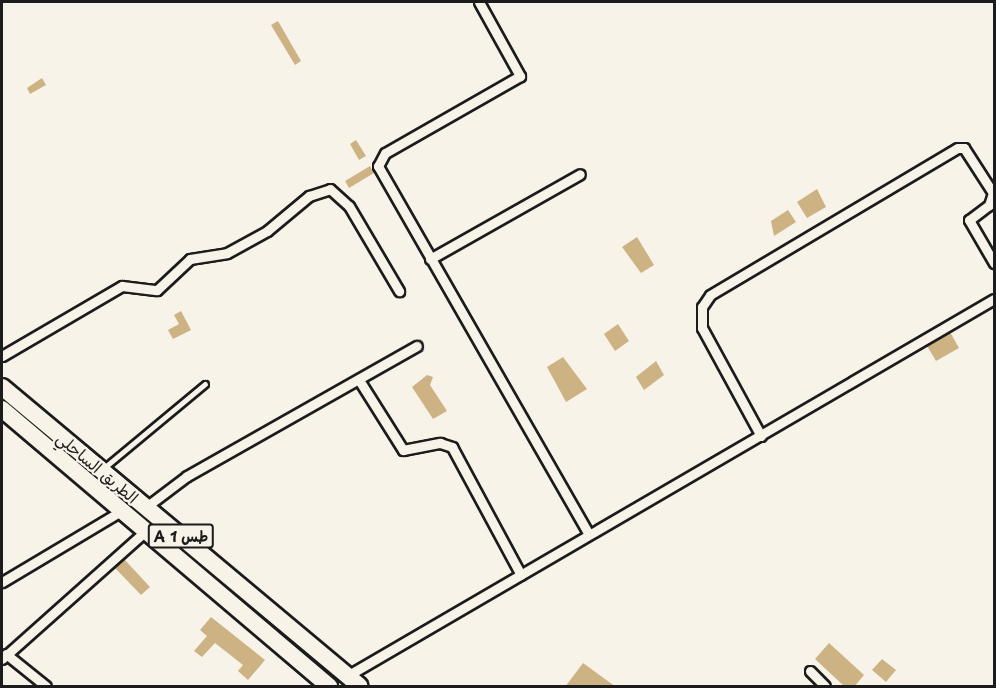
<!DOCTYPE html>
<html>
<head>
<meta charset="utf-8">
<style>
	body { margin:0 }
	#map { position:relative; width:996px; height:688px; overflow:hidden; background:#f7f3e8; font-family:"Playpen Sans","Playpen Sans Arabic",sans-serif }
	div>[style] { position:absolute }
	.building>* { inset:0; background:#cdb384 }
	.roads { filter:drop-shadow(2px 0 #1c1c1c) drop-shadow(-2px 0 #1c1c1c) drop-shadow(0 2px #1c1c1c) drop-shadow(0 -2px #1c1c1c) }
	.lane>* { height:4.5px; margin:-2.25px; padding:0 2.25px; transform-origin:2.25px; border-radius:2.25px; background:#f7f3e8 }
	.street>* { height:9px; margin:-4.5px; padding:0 4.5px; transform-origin:4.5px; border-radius:4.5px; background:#f7f3e8 }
	.highway>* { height:16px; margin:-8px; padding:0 8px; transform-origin:8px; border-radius:8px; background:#f7f3e8 }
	span { translate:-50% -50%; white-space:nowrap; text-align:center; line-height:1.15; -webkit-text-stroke:4.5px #f7f3e8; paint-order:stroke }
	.shield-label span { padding:2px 4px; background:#f7f3e8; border:2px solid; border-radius:4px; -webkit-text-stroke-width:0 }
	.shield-label { font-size:15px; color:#1c1c1c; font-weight:700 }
	.street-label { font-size:16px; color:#1c1c1c }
	.frame { position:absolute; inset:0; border:3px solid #1c1c1c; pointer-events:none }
</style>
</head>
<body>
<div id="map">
	<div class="building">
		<div style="clip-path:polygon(278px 21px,301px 61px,295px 65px,271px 25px)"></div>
		<div style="clip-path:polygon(42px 78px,46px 85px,30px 94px,27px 88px)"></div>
		<div style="clip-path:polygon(356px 140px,366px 156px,359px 160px,350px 144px)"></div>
		<div style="clip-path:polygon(370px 166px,374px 173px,349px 188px,345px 181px)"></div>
		<div style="clip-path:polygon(817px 189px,826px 207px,807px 218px,797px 202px)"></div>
		<div style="clip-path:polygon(788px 210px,796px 222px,774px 236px,771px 221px)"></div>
		<div style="clip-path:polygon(637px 237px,654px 265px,641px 273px,622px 247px)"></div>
		<div style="clip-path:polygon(181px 311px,191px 330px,173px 339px,168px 330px,179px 324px,174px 315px)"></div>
		<div style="clip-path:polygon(618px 324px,629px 341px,615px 351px,604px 334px)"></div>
		<div style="clip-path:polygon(950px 332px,959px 348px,936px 361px,927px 346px)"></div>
		<div style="clip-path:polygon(563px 357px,587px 389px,566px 402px,547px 367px)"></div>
		<div style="clip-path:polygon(656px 361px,664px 375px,644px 390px,636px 377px)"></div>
		<div style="clip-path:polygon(427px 375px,433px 377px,430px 385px,447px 411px,433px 419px,412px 387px)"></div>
		<div style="clip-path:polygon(124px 559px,150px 587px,141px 595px,115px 568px)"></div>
		<div style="clip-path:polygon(211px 617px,265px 660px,248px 680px,238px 671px,243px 665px,215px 643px,202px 657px,194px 651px,207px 636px,200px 630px)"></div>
		<div style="clip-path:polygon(829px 643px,864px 675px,854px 687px,845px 687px,815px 659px)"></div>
		<div style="clip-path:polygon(882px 659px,896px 670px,886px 682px,872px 670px)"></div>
		<div style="clip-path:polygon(583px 663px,616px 687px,565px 687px)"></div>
	</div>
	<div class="roads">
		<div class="lane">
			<div style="left:104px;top:468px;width:131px;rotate:-39.7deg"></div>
		</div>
		<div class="street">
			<div style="left:479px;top:2px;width:85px;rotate:61deg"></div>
			<div style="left:520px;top:76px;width:155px;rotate:150.3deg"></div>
			<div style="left:385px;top:153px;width:15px;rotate:118deg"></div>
			<div style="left:378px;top:166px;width:424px;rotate:60.2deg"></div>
			<div style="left:430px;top:259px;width:172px;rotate:-29.5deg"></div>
			<div style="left:2px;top:356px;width:139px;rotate:-30.3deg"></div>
			<div style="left:122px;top:286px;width:35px;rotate:7deg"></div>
			<div style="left:157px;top:290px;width:45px;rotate:-43.2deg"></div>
			<div style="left:190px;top:259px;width:37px;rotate:-9deg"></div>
			<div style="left:227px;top:253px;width:46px;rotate:-28.8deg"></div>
			<div style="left:267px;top:231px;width:55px;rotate:-39.8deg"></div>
			<div style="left:309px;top:196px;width:22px;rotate:-18deg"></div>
			<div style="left:330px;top:189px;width:25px;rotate:42deg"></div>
			<div style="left:349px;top:206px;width:99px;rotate:59.5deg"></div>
			<div style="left:359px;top:380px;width:83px;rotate:57.8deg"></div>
			<div style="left:403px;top:450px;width:38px;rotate:-11deg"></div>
			<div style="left:440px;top:443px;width:13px;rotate:18deg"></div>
			<div style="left:452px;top:447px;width:145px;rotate:61.7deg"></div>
			<div style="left:761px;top:436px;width:123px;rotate:-118.6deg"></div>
			<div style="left:702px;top:328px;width:21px;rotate:-90deg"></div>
			<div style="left:702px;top:307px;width:14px;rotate:-56deg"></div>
			<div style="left:710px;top:295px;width:288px;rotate:-30.7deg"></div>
			<div style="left:958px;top:148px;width:6px"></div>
			<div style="left:964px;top:148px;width:54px;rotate:57.2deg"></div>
			<div style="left:993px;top:193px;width:13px;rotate:108deg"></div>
			<div style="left:989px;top:205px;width:25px;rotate:143deg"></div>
			<div style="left:969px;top:220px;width:50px;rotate:59.8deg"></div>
			<div style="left:146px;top:507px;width:51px;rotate:-37.1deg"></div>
			<div style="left:187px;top:476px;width:264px;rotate:-29.5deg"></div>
			<div style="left:2px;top:582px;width:141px;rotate:-30.8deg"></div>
			<div style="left:6px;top:654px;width:51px;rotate:38.7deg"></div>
			<div style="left:2px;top:659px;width:194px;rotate:-41.7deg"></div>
			<div style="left:810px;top:671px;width:21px;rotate:45deg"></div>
			<div style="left:347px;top:676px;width:749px;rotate:-30.23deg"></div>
		</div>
		<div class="highway">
			<div style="left:2px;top:387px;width:466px;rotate:39.9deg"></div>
			<div style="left:2px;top:409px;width:429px;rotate:40.3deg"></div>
		</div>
	</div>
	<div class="shield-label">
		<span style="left:181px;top:536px">A 1 طس</span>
	</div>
	<div class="street-label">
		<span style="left:98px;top:467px;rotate:40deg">الطريق الساحلي</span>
	</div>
	<div class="frame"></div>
</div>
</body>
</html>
